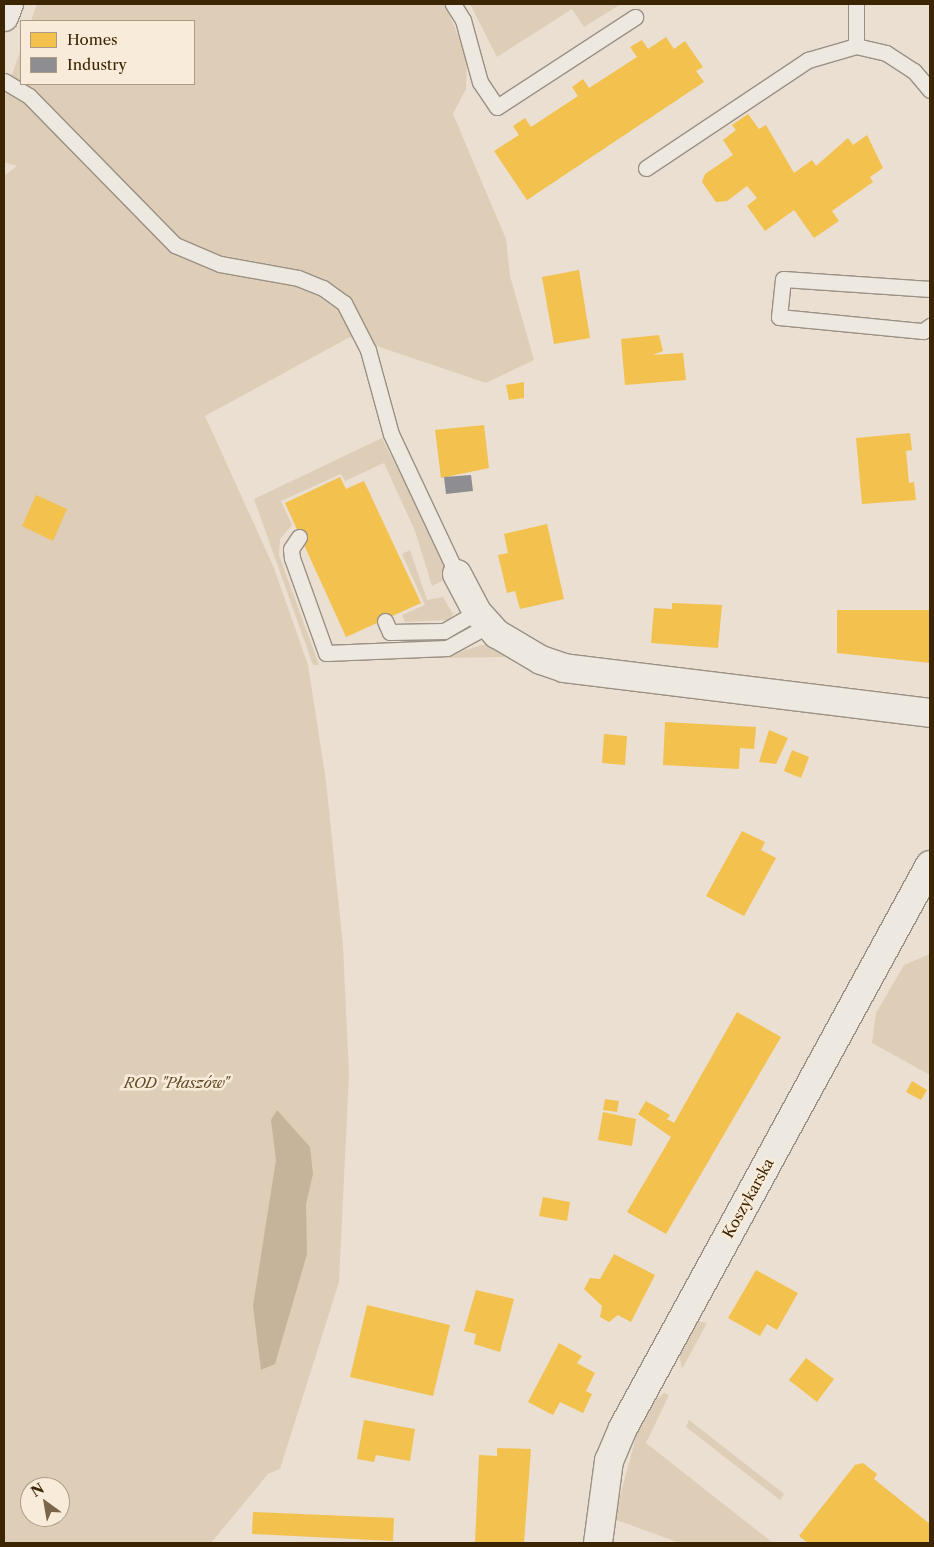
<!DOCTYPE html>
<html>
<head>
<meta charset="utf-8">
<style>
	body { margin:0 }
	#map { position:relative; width:934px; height:1547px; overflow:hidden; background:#eadfd0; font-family:"Libre Caslon Text",serif }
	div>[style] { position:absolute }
	.green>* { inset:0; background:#deceb8 }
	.water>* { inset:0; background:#c5b39a }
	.homes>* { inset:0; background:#f2c14e }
	.industry>* { inset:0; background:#8d8d92 }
	.roads { filter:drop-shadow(1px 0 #9a9084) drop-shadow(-1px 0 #9a9084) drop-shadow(0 1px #9a9084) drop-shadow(0 -1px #9a9084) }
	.service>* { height:15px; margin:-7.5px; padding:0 7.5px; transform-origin:7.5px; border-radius:7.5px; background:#ede8e0 }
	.minor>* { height:28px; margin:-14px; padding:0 14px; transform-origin:14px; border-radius:14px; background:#ede8e0 }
	.secondary>* { height:28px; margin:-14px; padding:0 14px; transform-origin:14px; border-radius:14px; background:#ede8e0 }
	span { translate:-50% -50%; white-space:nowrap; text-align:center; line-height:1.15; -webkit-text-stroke:5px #f8ebd9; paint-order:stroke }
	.park-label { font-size:15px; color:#624c2a; font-style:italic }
	.street-label { font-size:15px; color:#3c2502 }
	.frame { position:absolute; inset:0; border:5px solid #3c2502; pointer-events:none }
	.legend { position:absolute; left:20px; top:20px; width:175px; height:65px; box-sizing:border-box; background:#f8ebd9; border:1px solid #ad9c83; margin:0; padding:6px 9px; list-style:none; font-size:15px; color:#3c2502 }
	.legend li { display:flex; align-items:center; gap:10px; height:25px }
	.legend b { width:25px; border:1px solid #ad9c83 }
	.north { position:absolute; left:20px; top:1477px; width:50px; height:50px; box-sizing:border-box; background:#f8ebd9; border:1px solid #ad9c83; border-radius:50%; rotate:328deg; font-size:14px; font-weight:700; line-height:20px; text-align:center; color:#3c2502 }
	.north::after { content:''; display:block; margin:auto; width:18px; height:22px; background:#79664a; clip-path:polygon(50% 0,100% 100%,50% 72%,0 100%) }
</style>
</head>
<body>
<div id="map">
	<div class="green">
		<div style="clip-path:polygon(evenodd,37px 4px,445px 4px,467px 57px,466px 89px,453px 114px,506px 239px,510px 276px,534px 360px,486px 383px,350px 337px,205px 416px,274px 568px,308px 665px,326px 781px,343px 946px,349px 1074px,339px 1282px,280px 1469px,268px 1474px,211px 1543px,4px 1543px,4px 176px,17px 166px,4px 162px,4px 98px,21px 49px,21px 84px,194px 84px,194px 21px,31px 21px,37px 4px,30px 1487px,60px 1487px,60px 1517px,30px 1517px,30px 1487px)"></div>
		<div style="clip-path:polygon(470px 4px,621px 4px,584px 27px,572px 9px,497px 57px)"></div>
		<div style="clip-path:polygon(382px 438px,452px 576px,432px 586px,415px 531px,384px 463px,345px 481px,341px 474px,281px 501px,292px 525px,280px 539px,279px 555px,319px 665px,313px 665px,254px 499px)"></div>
		<div style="clip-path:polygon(410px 550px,427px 600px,443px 597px,453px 614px,449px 620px,405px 622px,402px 615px,425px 605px,402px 554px)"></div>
		<div style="clip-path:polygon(486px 644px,519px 664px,505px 657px,438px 658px)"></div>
		<div style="clip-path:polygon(930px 954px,930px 1075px,872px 1043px,876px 1013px,904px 965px)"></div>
		<div style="clip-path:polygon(696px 1321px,707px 1323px,682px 1369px,679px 1354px)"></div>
		<div style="clip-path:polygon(664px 1393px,669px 1395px,646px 1443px,773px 1543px,680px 1543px,614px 1519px,637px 1433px,650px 1405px)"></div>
		<div style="clip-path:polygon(689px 1420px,784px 1494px,780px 1500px,686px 1427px)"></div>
	</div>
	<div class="water">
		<div style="clip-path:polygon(277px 1110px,310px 1147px,313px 1174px,306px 1204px,307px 1254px,275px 1364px,261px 1370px,253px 1306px,276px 1160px,271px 1120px)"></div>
	</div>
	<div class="homes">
		<div style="clip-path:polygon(666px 37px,674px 49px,685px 41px,703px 67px,696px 71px,704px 82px,527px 200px,494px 151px,519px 135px,513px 126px,525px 118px,531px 127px,578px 96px,572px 87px,583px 79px,589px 88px,637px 57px,630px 47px,642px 40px,648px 49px)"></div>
		<div style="clip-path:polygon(748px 114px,759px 129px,766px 125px,794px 173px,812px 160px,816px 166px,848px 138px,853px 145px,867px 135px,883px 168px,870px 177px,873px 182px,832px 211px,839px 221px,814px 238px,794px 210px,765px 231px,747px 206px,757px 198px,747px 186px,727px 201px,716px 202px,702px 182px,705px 174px,733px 155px,723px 140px,736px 130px,732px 125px)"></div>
		<div style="clip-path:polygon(579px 270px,590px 338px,554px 344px,542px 277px)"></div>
		<div style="clip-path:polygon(659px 335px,663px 351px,653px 355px,683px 353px,686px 380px,625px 385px,621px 339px)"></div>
		<div style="clip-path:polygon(524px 382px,524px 398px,509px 400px,506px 385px)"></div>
		<div style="clip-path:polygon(484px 425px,489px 468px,441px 478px,435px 430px)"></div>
		<div style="clip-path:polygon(910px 433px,912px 450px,906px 451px,909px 483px,914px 482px,916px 500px,862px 504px,856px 438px)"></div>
		<div style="clip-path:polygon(340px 477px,346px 489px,364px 481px,421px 603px,346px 637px,285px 503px)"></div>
		<div style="clip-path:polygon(36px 495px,67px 509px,53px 541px,22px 526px)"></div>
		<div style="clip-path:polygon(547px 524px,564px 599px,520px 609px,515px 591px,507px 593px,498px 555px,508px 553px,504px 534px)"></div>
		<div style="clip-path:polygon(672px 603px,722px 605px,718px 648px,651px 643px,654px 608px,672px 609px)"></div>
		<div style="clip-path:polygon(837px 610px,930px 610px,930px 663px,837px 653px)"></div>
		<div style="clip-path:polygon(665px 722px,756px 727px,754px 749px,740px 748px,739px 769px,663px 765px)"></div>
		<div style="clip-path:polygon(769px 730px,788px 738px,776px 764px,759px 762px)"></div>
		<div style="clip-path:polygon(604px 734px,627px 736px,625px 765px,602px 763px)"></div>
		<div style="clip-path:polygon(792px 750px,809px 757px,801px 778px,784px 771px)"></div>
		<div style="clip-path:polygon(742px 831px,765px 842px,761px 850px,776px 858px,744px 916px,706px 896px)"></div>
		<div style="clip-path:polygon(737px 1012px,781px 1037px,666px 1234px,627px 1212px,671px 1137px,638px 1114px,646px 1101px,670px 1115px,667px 1119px,674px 1123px)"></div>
		<div style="clip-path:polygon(912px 1081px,927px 1090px,921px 1100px,906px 1092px)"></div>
		<div style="clip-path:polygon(605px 1099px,619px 1101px,617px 1112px,603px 1110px)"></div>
		<div style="clip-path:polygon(603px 1112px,636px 1119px,632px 1146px,598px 1140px)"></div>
		<div style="clip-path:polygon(543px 1197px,570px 1202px,567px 1221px,539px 1216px)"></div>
		<div style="clip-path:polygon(614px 1254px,655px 1275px,631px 1322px,618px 1315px,609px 1322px,600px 1317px,602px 1306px,584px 1289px,590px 1278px,600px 1279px)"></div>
		<div style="clip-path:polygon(756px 1270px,798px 1293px,777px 1330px,767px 1324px,760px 1336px,728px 1318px)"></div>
		<div style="clip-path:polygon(476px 1290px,514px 1299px,500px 1352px,474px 1344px,476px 1334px,464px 1331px)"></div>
		<div style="clip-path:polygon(367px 1305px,450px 1325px,433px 1396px,350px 1377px)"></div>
		<div style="clip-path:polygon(559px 1343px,582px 1356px,577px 1363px,595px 1373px,586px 1391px,592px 1394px,583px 1413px,560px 1402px,553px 1415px,528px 1402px)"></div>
		<div style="clip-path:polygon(806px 1358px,834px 1379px,817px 1402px,789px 1380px)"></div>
		<div style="clip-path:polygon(364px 1420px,415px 1429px,410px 1461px,376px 1455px,374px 1462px,357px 1459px)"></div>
		<div style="clip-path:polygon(497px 1448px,531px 1449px,524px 1543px,475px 1543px,479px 1455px,497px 1456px)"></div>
		<div style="clip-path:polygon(863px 1463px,877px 1474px,874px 1479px,930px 1524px,930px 1543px,808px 1543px,799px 1536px,855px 1465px)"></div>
		<div style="clip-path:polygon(253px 1512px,394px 1518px,393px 1541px,252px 1534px)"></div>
	</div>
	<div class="industry">
		<div style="clip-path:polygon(471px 475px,473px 491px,446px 494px,444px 477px)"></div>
	</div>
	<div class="roads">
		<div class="service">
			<div style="left:453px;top:4px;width:19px;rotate:58deg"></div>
			<div style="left:463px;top:20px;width:64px;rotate:74.7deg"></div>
			<div style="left:480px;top:82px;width:30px;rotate:56deg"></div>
			<div style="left:497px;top:107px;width:165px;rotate:-33.1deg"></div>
			<div style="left:856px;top:4px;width:42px;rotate:90deg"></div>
			<div style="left:4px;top:81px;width:29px;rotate:31deg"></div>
			<div style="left:29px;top:96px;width:209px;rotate:45.6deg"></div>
			<div style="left:175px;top:245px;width:49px;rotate:22.9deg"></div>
			<div style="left:220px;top:264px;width:79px;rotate:10.2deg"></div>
			<div style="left:298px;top:278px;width:27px;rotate:22deg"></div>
			<div style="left:323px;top:288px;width:26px;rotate:36deg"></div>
			<div style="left:344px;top:303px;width:53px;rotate:62.9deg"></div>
			<div style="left:368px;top:350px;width:87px;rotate:74.7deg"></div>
			<div style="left:391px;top:434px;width:155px;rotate:64.8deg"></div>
			<div style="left:646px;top:168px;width:195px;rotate:-33.7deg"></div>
			<div style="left:808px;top:60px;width:50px;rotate:-16.3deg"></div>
			<div style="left:856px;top:46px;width:31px;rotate:13deg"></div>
			<div style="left:886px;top:53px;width:33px;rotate:33deg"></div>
			<div style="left:914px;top:71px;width:25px;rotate:50deg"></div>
			<div style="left:930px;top:289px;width:147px;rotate:-176.1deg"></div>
			<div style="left:783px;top:279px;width:38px;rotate:96deg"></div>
			<div style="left:779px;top:317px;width:145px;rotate:5.6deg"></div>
			<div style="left:923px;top:331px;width:9px;rotate:-36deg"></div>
			<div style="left:299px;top:537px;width:14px;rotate:124deg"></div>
			<div style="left:291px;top:549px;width:9px;rotate:84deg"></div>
			<div style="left:292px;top:558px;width:101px;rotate:70.3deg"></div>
			<div style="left:326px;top:653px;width:121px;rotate:-2.4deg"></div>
			<div style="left:447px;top:648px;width:48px;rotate:-28.7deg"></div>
			<div style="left:385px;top:621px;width:12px;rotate:66deg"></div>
			<div style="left:390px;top:632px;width:54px;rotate:-1.1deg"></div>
			<div style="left:444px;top:631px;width:38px;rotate:-30deg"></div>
		</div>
		<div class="minor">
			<div style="left:457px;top:574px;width:43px;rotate:62.2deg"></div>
			<div style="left:477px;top:612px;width:30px;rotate:48deg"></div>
			<div style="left:497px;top:634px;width:51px;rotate:30.6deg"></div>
			<div style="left:541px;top:660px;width:24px;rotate:19deg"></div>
			<div style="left:564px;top:668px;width:369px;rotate:7deg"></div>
			<div style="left:598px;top:1543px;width:83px;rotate:-82.4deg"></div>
			<div style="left:609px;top:1461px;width:36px;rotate:-67deg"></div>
			<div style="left:623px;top:1428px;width:641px;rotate:-61.4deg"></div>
		</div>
		<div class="secondary">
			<div style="left:4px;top:17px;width:14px;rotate:-69deg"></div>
		</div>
	</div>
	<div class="park-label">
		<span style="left:176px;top:1083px">ROD "Płaszów"</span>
	</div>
	<div class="street-label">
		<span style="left:748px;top:1198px;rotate:-61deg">Koszykarska</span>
	</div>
	<div class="frame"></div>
	<ul class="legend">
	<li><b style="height:14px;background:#f2c14e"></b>Homes</li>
	<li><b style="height:14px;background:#8d8d92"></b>Industry</li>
	</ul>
	<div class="north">N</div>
</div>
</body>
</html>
